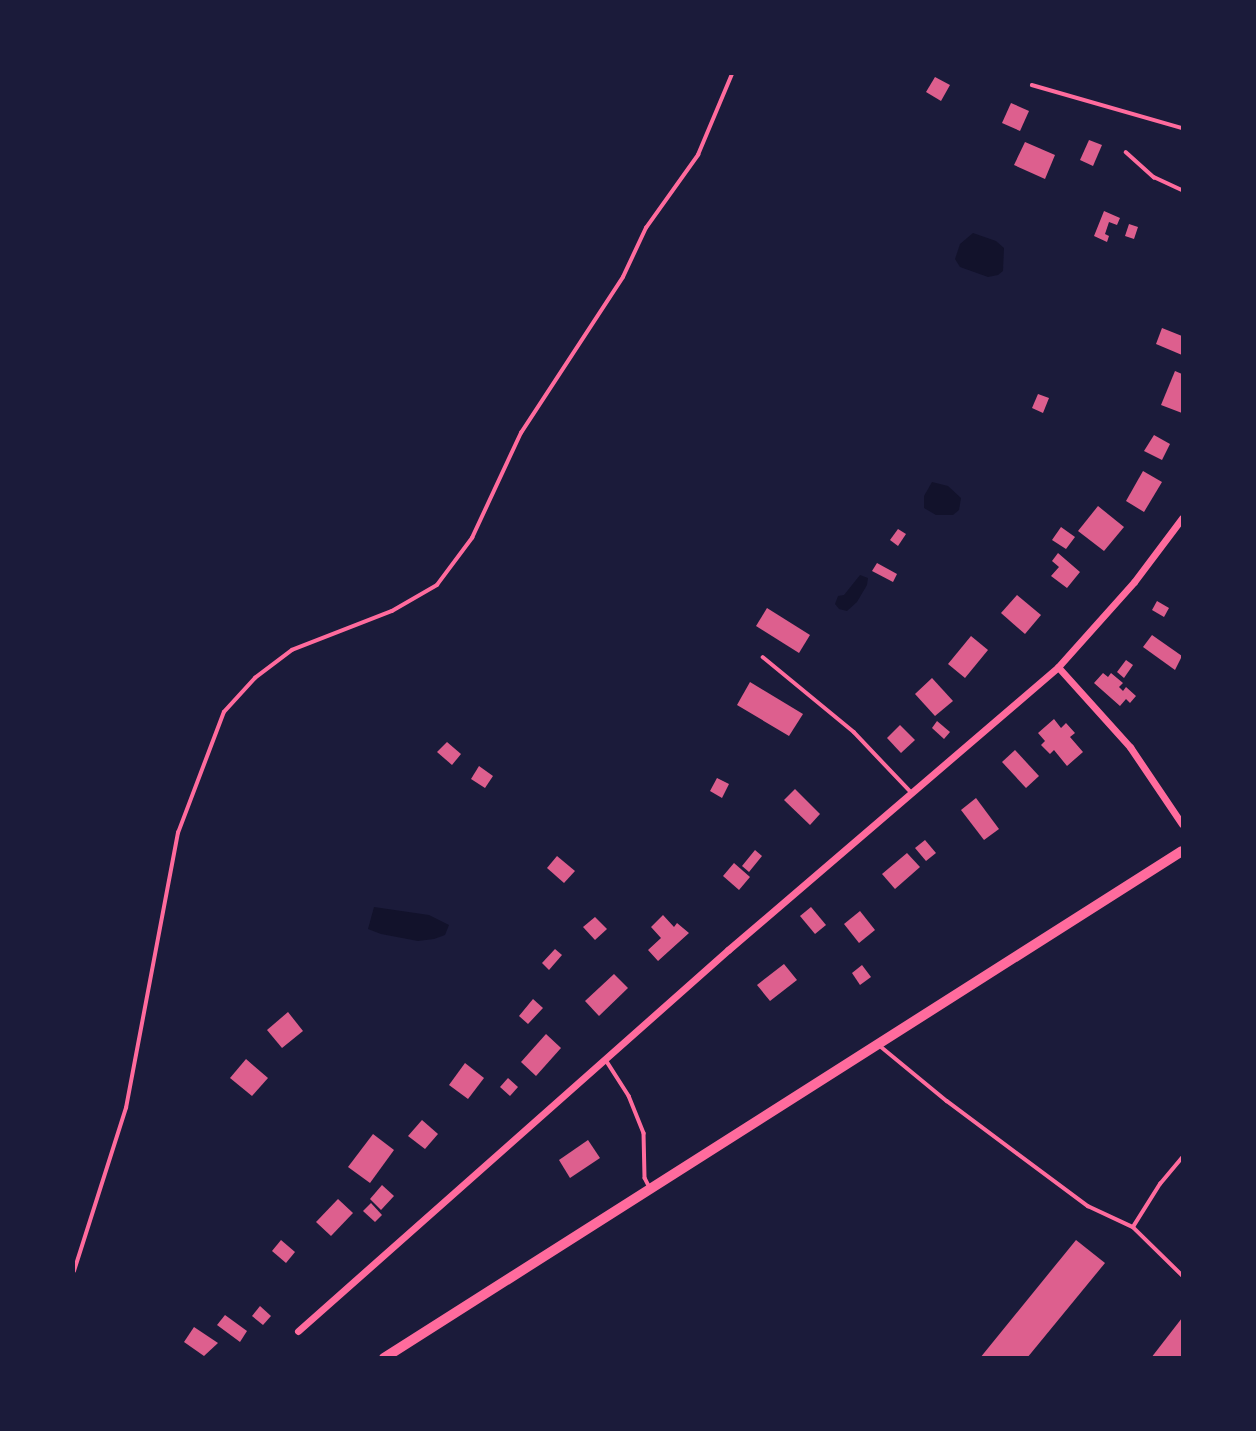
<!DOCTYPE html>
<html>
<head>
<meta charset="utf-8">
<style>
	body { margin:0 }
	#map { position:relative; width:1256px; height:1431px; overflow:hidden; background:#1b1b3a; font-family:Rubik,sans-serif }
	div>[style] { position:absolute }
	.water>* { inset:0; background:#12122b }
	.building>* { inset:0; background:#dd5f8e }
	.service>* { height:3.5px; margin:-1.75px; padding:0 1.75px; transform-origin:1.75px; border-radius:1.75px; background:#ff6b9d }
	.minor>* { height:7px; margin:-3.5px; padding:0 3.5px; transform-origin:3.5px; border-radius:3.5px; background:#ff6b9d }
	.secondary>* { height:10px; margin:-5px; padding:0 5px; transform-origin:5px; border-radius:5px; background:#ff6b9d }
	span { translate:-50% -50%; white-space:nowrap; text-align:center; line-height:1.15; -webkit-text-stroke:6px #1b1b3a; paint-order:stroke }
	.frame { position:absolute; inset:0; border:75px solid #1b1b3a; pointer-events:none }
</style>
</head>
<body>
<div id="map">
	<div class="water">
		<div style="clip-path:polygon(973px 233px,996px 241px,1004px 248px,1003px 271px,998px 275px,988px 277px,960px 267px,955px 259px,960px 244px)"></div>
		<div style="clip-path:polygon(932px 482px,948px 486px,961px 498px,959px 510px,953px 515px,936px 515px,924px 508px,924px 496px)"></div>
		<div style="clip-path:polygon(860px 575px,868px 578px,867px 585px,857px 602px,847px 611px,839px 609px,835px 604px,838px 596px,844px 595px)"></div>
		<div style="clip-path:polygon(374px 907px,429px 915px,449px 925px,445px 935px,434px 939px,418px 941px,381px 934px,368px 929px)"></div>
	</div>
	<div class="building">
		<div style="clip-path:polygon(935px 77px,950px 85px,941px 101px,926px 92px)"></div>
		<div style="clip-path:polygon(1011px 103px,1029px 111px,1020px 131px,1002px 123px)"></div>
		<div style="clip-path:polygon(1089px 140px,1102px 145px,1093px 166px,1080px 160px)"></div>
		<div style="clip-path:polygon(1025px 142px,1055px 155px,1045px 179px,1014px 165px)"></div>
		<div style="clip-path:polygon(1104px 211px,1120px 218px,1117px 225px,1109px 222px,1105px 234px,1109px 236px,1107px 242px,1094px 236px)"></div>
		<div style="clip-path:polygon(1129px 224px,1138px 227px,1134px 239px,1125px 236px)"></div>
		<div style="clip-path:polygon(1162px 328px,1182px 336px,1182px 355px,1156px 344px)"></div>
		<div style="clip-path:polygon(1175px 371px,1182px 374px,1182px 413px,1161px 405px)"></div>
		<div style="clip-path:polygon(1038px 394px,1049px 398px,1043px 413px,1032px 408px)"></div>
		<div style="clip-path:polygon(1154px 435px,1170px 444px,1162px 460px,1144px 451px)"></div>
		<div style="clip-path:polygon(1143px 471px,1162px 482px,1144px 512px,1126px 501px)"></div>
		<div style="clip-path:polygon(1098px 506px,1124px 527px,1104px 551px,1078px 531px)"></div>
		<div style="clip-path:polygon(1061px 527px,1075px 537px,1066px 549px,1052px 540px)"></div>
		<div style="clip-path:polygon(898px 529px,906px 534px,898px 546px,890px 540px)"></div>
		<div style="clip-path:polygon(1058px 553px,1080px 572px,1067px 588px,1051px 576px,1059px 567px,1052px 561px)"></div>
		<div style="clip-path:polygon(877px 563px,897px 574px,893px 582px,872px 571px)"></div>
		<div style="clip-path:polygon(1017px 595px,1041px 615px,1025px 634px,1001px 613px)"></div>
		<div style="clip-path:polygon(1157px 601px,1169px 608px,1164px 617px,1152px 610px)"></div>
		<div style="clip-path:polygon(767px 608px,810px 635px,799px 653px,756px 626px)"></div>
		<div style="clip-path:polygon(1152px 635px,1182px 656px,1175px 670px,1143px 647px)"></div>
		<div style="clip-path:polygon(971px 636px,988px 650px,965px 678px,948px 664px)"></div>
		<div style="clip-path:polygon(1126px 660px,1133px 665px,1124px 678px,1117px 672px)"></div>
		<div style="clip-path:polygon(1103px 673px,1108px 677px,1111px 673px,1123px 683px,1119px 687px,1123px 691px,1126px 687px,1136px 696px,1130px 703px,1126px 699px,1120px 706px,1094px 683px)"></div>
		<div style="clip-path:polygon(932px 678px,953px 701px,935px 716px,915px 694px)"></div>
		<div style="clip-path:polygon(750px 682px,803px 714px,789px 736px,737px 705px)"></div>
		<div style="clip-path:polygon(1054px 719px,1061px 728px,1066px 723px,1075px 733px,1070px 737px,1083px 752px,1067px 766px,1054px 750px,1050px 754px,1041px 745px,1045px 741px,1038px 733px)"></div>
		<div style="clip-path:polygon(937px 721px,950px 732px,944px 739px,932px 728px)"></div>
		<div style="clip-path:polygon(900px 725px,915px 740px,901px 753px,887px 738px)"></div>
		<div style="clip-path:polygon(447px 742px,461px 754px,452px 765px,437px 752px)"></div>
		<div style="clip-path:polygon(1015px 750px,1039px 776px,1026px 788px,1002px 762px)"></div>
		<div style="clip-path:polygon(479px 766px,493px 776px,485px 788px,471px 779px)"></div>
		<div style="clip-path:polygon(717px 778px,729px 784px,722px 798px,710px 791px)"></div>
		<div style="clip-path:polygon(795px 789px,820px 814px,810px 825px,784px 800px)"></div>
		<div style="clip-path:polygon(976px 798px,999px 829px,984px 840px,961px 810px)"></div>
		<div style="clip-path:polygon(925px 840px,936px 853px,926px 861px,915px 848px)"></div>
		<div style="clip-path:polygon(755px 850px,762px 856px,749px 872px,742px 866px)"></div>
		<div style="clip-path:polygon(907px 853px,920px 867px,895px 889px,882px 874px)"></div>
		<div style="clip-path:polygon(557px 856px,575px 871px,564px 883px,547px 868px)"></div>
		<div style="clip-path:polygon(734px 863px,750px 877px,739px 890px,723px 876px)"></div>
		<div style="clip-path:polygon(811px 907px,826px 925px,815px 934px,800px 916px)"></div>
		<div style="clip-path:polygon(860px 911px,875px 930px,859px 943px,844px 924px)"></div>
		<div style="clip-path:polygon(663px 915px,674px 927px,677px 923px,689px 933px,658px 961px,648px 950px,661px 938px,651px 927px)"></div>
		<div style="clip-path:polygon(595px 917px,607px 929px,595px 940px,583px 927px)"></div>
		<div style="clip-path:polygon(555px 949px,562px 955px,549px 970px,542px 963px)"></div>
		<div style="clip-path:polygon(784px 964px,797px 980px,770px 1001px,757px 985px)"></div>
		<div style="clip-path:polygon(862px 965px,871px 977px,860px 985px,852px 973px)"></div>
		<div style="clip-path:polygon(614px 974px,628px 988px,599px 1016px,585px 1001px)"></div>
		<div style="clip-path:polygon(533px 999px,543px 1008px,528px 1024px,519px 1016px)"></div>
		<div style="clip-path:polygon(288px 1012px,303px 1031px,282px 1048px,267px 1030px)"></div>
		<div style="clip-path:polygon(546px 1034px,561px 1048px,536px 1076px,521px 1062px)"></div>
		<div style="clip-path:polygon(246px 1059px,268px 1078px,252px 1096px,230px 1078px)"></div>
		<div style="clip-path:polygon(465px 1063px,484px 1078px,468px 1099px,449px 1085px)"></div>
		<div style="clip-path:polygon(508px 1078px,518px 1087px,510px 1096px,500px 1087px)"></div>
		<div style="clip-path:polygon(422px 1120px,438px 1134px,425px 1149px,408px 1136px)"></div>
		<div style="clip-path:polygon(373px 1134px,394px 1150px,370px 1183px,348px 1167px)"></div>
		<div style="clip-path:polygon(588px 1140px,600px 1158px,570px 1178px,559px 1160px)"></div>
		<div style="clip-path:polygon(382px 1185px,394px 1196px,381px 1210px,370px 1199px)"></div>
		<div style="clip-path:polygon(338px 1199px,353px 1213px,331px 1236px,316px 1222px)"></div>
		<div style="clip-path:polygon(371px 1203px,382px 1215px,375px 1222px,363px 1211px)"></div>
		<div style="clip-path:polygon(281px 1240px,295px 1252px,286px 1263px,272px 1251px)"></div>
		<div style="clip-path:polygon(1076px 1240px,1105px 1263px,1027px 1358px,980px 1358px)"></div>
		<div style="clip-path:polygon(260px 1306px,271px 1316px,263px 1325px,252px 1316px)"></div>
		<div style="clip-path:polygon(225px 1315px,247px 1331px,240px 1342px,217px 1325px)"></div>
		<div style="clip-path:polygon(1182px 1318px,1182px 1358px,1151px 1358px)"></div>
		<div style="clip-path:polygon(194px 1327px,218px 1343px,204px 1356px,184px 1342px)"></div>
	</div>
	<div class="service">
		<div style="left:1032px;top:85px;width:156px;rotate:16deg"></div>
		<div style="left:1126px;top:152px;width:38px;rotate:42deg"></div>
		<div style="left:1154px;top:177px;width:31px;rotate:25deg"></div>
		<div style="left:763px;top:657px;width:118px;rotate:39.5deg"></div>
		<div style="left:854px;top:732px;width:83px;rotate:46.5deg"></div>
		<div style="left:879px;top:1045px;width:88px;rotate:39.5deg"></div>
		<div style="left:947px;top:1101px;width:176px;rotate:36.7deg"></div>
		<div style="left:1088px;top:1206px;width:50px;rotate:25deg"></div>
		<div style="left:1133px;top:1227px;width:69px;rotate:44.4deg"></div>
		<div style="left:606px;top:1060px;width:43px;rotate:57.4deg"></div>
		<div style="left:629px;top:1096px;width:40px;rotate:68deg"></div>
		<div style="left:644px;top:1133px;width:45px;rotate:88.7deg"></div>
		<div style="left:645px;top:1178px;width:11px;rotate:63deg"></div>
		<div style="left:1133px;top:1227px;width:51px;rotate:-57.9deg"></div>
		<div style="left:1160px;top:1184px;width:34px;rotate:-50deg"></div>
		<div style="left:74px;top:1271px;width:171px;rotate:-72.3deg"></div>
		<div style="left:126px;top:1108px;width:280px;rotate:-79.3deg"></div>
		<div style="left:178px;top:833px;width:129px;rotate:-69.2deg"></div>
		<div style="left:224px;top:712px;width:46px;rotate:-47.6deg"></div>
		<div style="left:255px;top:678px;width:46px;rotate:-37.1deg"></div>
		<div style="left:292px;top:650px;width:107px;rotate:-21.3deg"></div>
		<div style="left:392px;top:611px;width:52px;rotate:-30deg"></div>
		<div style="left:437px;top:585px;width:59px;rotate:-53.3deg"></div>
		<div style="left:472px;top:538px;width:116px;rotate:-65deg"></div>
		<div style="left:521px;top:433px;width:186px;rotate:-56.8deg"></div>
		<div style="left:623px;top:277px;width:54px;rotate:-64.9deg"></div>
		<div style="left:646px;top:228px;width:90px;rotate:-54.5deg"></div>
		<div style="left:698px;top:155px;width:88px;rotate:-67.2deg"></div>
	</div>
	<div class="minor">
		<div style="left:1058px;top:667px;width:108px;rotate:48deg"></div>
		<div style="left:1130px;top:747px;width:93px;rotate:56deg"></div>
		<div style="left:298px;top:1331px;width:575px;rotate:-41.54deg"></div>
		<div style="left:728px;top:950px;width:435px;rotate:-40.6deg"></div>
		<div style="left:1058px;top:667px;width:114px;rotate:-48.2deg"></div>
		<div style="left:1134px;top:582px;width:80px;rotate:-53.1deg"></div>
	</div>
	<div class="secondary">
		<div style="left:384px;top:1358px;width:945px;rotate:-32.43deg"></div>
	</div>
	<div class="frame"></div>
</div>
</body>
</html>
